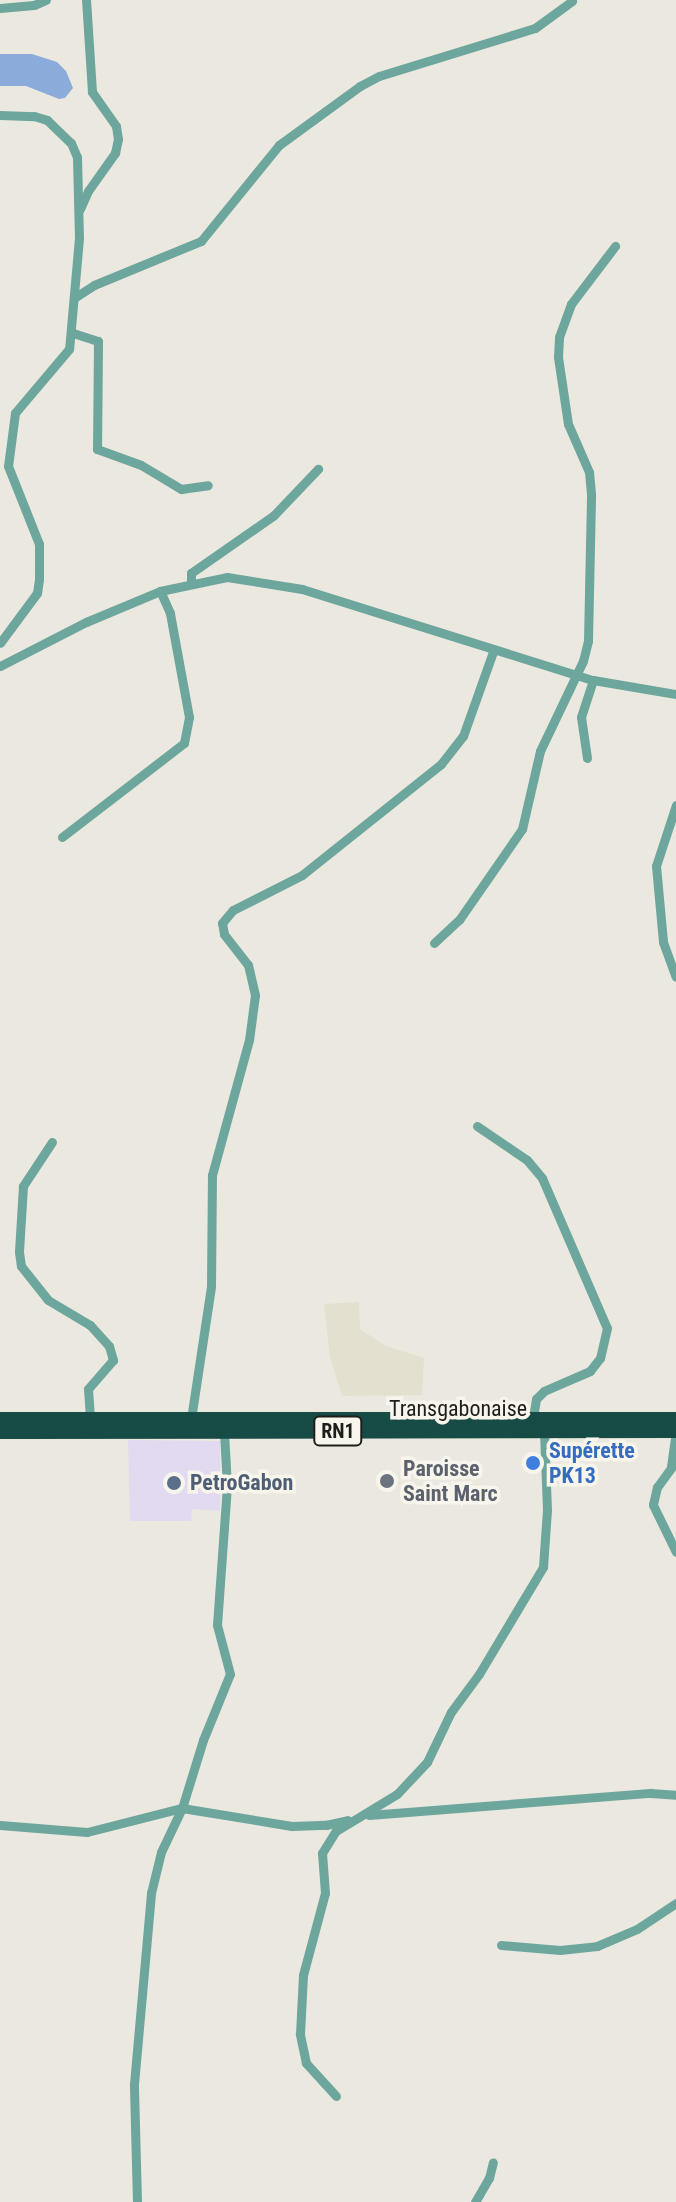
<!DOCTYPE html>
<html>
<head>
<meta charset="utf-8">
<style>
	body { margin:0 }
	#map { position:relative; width:676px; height:2202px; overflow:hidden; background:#ebe8df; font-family:"Roboto Condensed",sans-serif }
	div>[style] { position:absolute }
	.industrial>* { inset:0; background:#e2daf0 }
	.built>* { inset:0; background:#e4e0cf }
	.water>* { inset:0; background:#8bacdb }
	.minor>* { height:9px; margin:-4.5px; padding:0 4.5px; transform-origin:4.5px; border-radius:4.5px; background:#6ca69d }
	.highway>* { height:14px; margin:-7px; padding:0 7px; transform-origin:7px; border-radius:7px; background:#174b45 }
	.dots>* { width:22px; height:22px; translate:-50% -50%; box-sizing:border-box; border:4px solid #f8f6ec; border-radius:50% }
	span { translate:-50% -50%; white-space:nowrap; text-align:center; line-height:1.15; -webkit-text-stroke:7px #f8f6ec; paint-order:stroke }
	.shield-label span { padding:2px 6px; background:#f8f6ec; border:2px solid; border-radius:6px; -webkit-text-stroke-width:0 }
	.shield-label { font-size:20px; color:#1f1e1b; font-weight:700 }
	.street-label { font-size:22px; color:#1f1e1b }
	.shop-label { font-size:22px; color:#366cbe; font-weight:700 }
	.left { translate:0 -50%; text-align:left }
	.worship-label { font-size:22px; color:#5b616d; font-weight:700 }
	.service-label { font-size:22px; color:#4e5e75; font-weight:700 }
</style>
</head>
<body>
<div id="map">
	<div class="industrial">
		<div style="clip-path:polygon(128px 1440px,220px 1441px,220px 1511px,192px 1509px,191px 1521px,130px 1521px)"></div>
	</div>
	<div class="built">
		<div style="clip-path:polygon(359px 1302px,360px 1329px,386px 1346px,424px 1358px,422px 1395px,342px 1396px,330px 1357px,324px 1304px)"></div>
	</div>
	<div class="water">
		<div style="clip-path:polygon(0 54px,32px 54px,57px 62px,66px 71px,73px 88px,65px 98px,59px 99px,26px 86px,0 86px)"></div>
	</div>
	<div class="minor">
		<div style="left:0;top:8px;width:34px;rotate:-5deg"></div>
		<div style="left:34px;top:5px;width:13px;rotate:-23deg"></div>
		<div style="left:0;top:115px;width:34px;rotate:2deg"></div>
		<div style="left:34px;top:116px;width:14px;rotate:17deg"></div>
		<div style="left:47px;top:120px;width:33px;rotate:44deg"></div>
		<div style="left:71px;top:143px;width:15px;rotate:67deg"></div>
		<div style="left:77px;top:157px;width:81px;rotate:88.6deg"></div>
		<div style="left:79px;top:238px;width:111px;rotate:95.1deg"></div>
		<div style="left:69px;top:349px;width:84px;rotate:130.2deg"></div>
		<div style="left:15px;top:413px;width:53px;rotate:97.5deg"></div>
		<div style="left:8px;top:466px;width:84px;rotate:68.3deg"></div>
		<div style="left:39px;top:544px;width:35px;rotate:90deg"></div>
		<div style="left:39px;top:579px;width:14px;rotate:98deg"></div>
		<div style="left:37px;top:593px;width:62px;rotate:126.5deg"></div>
		<div style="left:80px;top:209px;width:20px;rotate:-66deg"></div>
		<div style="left:88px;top:191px;width:47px;rotate:-54.6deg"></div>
		<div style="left:115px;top:153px;width:14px;rotate:-78deg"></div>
		<div style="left:118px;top:139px;width:13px;rotate:-99deg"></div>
		<div style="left:116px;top:126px;width:42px;rotate:-125.2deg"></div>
		<div style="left:92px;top:92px;width:92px;rotate:-93.7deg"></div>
		<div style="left:74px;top:298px;width:24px;rotate:-33deg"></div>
		<div style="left:94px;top:285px;width:116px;rotate:-22.4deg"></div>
		<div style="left:201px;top:241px;width:124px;rotate:-50.9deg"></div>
		<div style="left:279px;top:145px;width:100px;rotate:-36.1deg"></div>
		<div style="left:360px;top:86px;width:21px;rotate:-28deg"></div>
		<div style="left:379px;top:76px;width:163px;rotate:-17.1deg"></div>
		<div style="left:535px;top:28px;width:46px;rotate:-36.1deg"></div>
		<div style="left:73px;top:333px;width:26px;rotate:18deg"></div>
		<div style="left:98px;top:341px;width:108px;rotate:90.5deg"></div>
		<div style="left:97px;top:449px;width:47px;rotate:20deg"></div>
		<div style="left:141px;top:465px;width:47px;rotate:31deg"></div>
		<div style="left:181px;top:489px;width:27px;rotate:-8deg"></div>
		<div style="left:191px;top:582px;width:9px;rotate:-90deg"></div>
		<div style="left:191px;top:573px;width:101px;rotate:-34.9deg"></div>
		<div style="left:274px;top:515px;width:64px;rotate:-46.3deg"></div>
		<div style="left:0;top:666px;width:97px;rotate:-27.1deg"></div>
		<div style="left:86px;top:622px;width:80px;rotate:-22.7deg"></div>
		<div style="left:160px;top:591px;width:68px;rotate:-11.8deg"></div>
		<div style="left:227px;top:577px;width:76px;rotate:9.1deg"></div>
		<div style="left:302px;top:589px;width:305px;rotate:17.4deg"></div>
		<div style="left:593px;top:680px;width:84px;rotate:9.6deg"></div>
		<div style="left:587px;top:758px;width:41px;rotate:-98.3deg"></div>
		<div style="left:581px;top:717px;width:39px;rotate:-72deg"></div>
		<div style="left:676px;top:805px;width:64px;rotate:108.2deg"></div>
		<div style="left:656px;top:866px;width:76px;rotate:84.7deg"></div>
		<div style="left:663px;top:942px;width:37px;rotate:70deg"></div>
		<div style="left:62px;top:837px;width:154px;rotate:-37.6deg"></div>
		<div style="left:184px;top:743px;width:26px;rotate:-79deg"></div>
		<div style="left:189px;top:717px;width:106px;rotate:-100.4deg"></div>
		<div style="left:170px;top:613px;width:24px;rotate:-114deg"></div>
		<div style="left:434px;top:943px;width:34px;rotate:-43deg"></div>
		<div style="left:459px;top:920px;width:111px;rotate:-55.3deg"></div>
		<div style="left:522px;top:829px;width:80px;rotate:-77deg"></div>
		<div style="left:540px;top:751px;width:100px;rotate:-64.5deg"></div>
		<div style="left:583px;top:661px;width:21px;rotate:-76deg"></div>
		<div style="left:588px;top:641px;width:147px;rotate:-88.8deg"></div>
		<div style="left:591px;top:494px;width:22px;rotate:-95deg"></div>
		<div style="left:589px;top:472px;width:52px;rotate:-113.6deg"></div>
		<div style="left:568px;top:424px;width:68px;rotate:-98.5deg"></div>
		<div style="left:558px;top:357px;width:20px;rotate:-87deg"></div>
		<div style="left:559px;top:337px;width:35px;rotate:-70deg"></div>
		<div style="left:571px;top:304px;width:73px;rotate:-52.8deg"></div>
		<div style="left:477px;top:1126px;width:60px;rotate:34.2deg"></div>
		<div style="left:527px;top:1160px;width:23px;rotate:50deg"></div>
		<div style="left:542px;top:1178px;width:163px;rotate:66.6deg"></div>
		<div style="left:607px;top:1328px;width:31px;rotate:103deg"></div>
		<div style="left:600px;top:1358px;width:16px;rotate:128deg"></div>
		<div style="left:590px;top:1371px;width:50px;rotate:156.5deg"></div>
		<div style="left:544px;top:1391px;width:11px;rotate:135deg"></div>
		<div style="left:536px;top:1399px;width:20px;rotate:99deg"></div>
		<div style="left:52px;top:1142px;width:53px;rotate:123.4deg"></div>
		<div style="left:23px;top:1186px;width:66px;rotate:93.5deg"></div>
		<div style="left:19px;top:1252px;width:14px;rotate:82deg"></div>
		<div style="left:21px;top:1266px;width:43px;rotate:51.5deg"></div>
		<div style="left:48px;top:1300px;width:49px;rotate:30.8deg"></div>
		<div style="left:90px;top:1325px;width:28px;rotate:48deg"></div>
		<div style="left:109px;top:1346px;width:15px;rotate:74deg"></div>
		<div style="left:113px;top:1360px;width:38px;rotate:131deg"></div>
		<div style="left:88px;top:1389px;width:31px;rotate:86deg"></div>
		<div style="left:191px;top:1419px;width:134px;rotate:-81.4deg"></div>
		<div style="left:211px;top:1286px;width:111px;rotate:-89.5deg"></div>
		<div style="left:212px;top:1175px;width:140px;rotate:-74.7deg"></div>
		<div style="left:249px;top:1040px;width:45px;rotate:-82.4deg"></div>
		<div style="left:255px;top:995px;width:31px;rotate:-103deg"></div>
		<div style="left:248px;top:965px;width:39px;rotate:-128deg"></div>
		<div style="left:224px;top:934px;width:11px;rotate:-100deg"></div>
		<div style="left:222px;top:923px;width:17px;rotate:-50deg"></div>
		<div style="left:233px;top:910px;width:77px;rotate:-26.9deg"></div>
		<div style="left:302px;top:875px;width:178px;rotate:-38.6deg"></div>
		<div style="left:441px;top:764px;width:36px;rotate:-52deg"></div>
		<div style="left:463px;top:736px;width:92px;rotate:-70.4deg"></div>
		<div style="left:676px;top:1431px;width:37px;rotate:98deg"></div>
		<div style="left:671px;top:1468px;width:24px;rotate:126deg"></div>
		<div style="left:657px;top:1487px;width:18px;rotate:103deg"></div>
		<div style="left:653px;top:1505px;width:52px;rotate:63.9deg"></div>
		<div style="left:369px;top:1815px;width:282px;rotate:-4.5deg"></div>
		<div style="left:650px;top:1793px;width:26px;rotate:4deg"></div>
		<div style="left:0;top:1825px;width:87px;rotate:4.6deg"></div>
		<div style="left:87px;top:1832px;width:98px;rotate:-14.2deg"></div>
		<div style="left:182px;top:1808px;width:111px;rotate:9.3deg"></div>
		<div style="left:292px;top:1826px;width:34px;rotate:-2deg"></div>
		<div style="left:326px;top:1825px;width:22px;rotate:-13deg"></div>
		<div style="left:501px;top:1945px;width:59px;rotate:4.8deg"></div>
		<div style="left:560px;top:1950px;width:37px;rotate:-6deg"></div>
		<div style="left:597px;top:1946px;width:43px;rotate:-23deg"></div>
		<div style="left:637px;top:1929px;width:47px;rotate:-33.7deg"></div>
		<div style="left:336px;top:2096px;width:45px;rotate:-132.3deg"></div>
		<div style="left:306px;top:2063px;width:30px;rotate:-102deg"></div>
		<div style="left:300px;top:2034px;width:59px;rotate:-87.1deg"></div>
		<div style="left:303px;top:1975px;width:85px;rotate:-75deg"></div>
		<div style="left:325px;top:1893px;width:40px;rotate:-94.3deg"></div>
		<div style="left:322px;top:1853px;width:26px;rotate:-58deg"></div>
		<div style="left:336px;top:1831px;width:71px;rotate:-31.2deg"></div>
		<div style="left:397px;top:1794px;width:44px;rotate:-46.8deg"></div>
		<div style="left:427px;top:1762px;width:55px;rotate:-64.4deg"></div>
		<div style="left:451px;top:1712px;width:47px;rotate:-53.6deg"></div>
		<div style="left:479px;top:1674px;width:125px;rotate:-59.1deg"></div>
		<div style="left:543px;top:1567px;width:57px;rotate:-86deg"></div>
		<div style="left:547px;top:1510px;width:79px;rotate:-92.2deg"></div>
		<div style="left:137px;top:2202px;width:118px;rotate:-91.5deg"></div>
		<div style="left:134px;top:2084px;width:192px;rotate:-84.9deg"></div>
		<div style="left:151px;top:1893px;width:42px;rotate:-76.3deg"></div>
		<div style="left:161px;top:1852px;width:49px;rotate:-64.5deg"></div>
		<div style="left:182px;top:1808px;width:71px;rotate:-72.8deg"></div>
		<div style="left:203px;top:1740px;width:71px;rotate:-67.8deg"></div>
		<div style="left:230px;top:1674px;width:51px;rotate:-104.9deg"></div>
		<div style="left:217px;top:1625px;width:139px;rotate:-85.9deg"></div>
		<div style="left:227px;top:1486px;width:54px;rotate:-93.2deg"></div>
		<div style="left:475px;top:2202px;width:28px;rotate:-60deg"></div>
		<div style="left:489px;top:2178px;width:16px;rotate:-76deg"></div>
	</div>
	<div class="highway">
		<div style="left:0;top:1419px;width:676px"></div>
		<div style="left:0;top:1432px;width:676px;rotate:-0.08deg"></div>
	</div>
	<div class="dots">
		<div style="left:533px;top:1463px;background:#3f7fe0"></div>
		<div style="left:387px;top:1481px;background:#6b7280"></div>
		<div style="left:174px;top:1483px;background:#5c6f8a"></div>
	</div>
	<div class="shield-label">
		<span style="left:338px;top:1431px">RN1</span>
	</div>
	<div class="street-label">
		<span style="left:458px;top:1409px">Transgabonaise</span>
	</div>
	<div class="shop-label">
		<span class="left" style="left:549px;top:1463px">Supérette<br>PK13</span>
	</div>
	<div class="worship-label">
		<span class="left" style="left:403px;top:1481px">Paroisse<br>Saint Marc</span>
	</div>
	<div class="service-label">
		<span class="left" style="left:190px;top:1483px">PetroGabon</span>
	</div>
</div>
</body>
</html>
